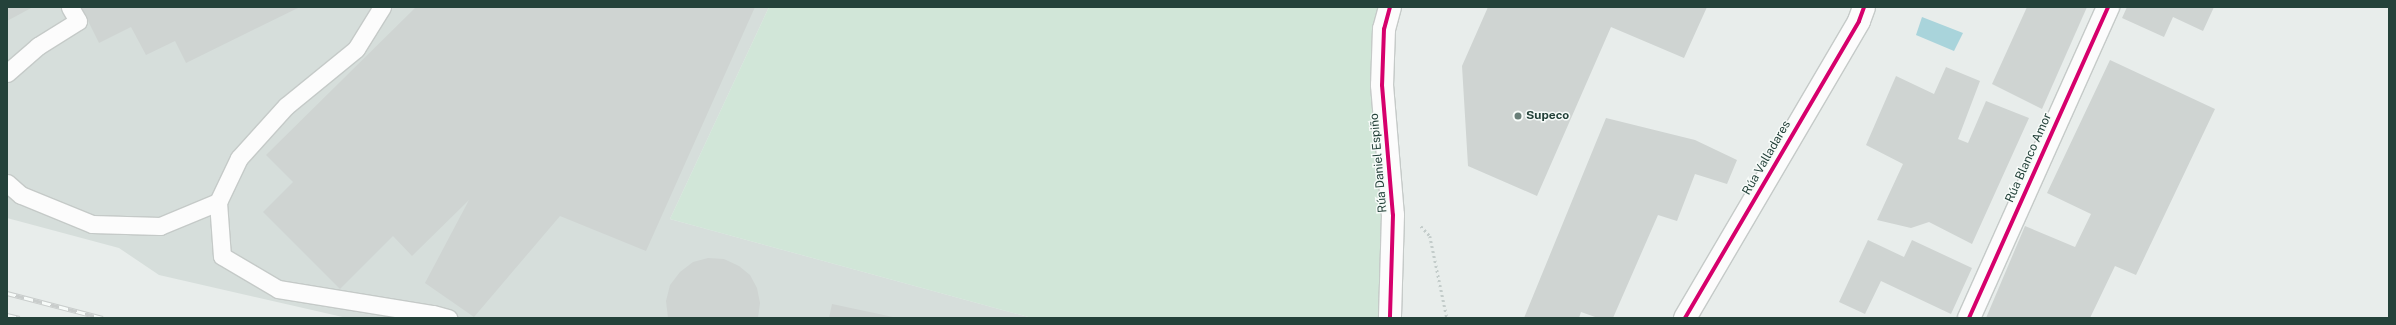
<!DOCTYPE html>
<html>
<head>
<meta charset="utf-8">
<style>
	body { margin:0 }
	#map { position:relative; width:2396px; height:325px; overflow:hidden; background:#e8edeb; font-family:"Public Sans",sans-serif }
	div>[style] { position:absolute }
	.built>* { inset:0; background:#d6dedb }
	.green>* { inset:0; background:#d1e6d8 }
	.water>* { inset:0; background:#a9d4db }
	.building>* { inset:0; background:#cfd4d2 }
	.path>* { height:2.5px; margin-top:-1.25px; transform-origin:0; background:repeating-linear-gradient(90deg,#c3ccca 0 2px,transparent 0 5px) }
	.roads { filter:drop-shadow(1px 0 #c5cac8) drop-shadow(-1px 0 #c5cac8) drop-shadow(0 1px #c5cac8) drop-shadow(0 -1px #c5cac8) }
	.lane>* { height:17px; margin:-8.5px; padding:0 8.5px; transform-origin:8.5px; border-radius:8.5px; background:#fcfcfc }
	.street>* { height:22px; margin:-11px; padding:0 11px; transform-origin:11px; border-radius:11px; background:#fcfcfc }
	.secondary>* { height:22px; margin:-11px; padding:0 11px; transform-origin:11px; border-radius:11px; background:#fcfcfc }
	.rail>* { height:4.5px; margin-top:-2.25px; transform-origin:0; background:repeating-linear-gradient(90deg,#f7fbf9 0 9px,#c9cdcc 0 18px); box-sizing:border-box; border-block:1px solid #c9cdcc }
	.cycleway>* { height:4px; margin:-2px; padding:0 2px; transform-origin:2px; border-radius:2px; background:#d6006c }
	.dots>* { width:11px; height:11px; translate:-50% -50%; box-sizing:border-box; border:2px solid #f7fbf9; border-radius:50% }
	span { translate:-50% -50%; white-space:nowrap; text-align:center; line-height:1.15; -webkit-text-stroke:3px #f7fbf9; paint-order:stroke }
	.poi-label { font-size:12px; color:#24423a; font-weight:700 }
	.left { translate:0 -50%; text-align:left }
	.street-label { font-size:12px; color:#24423a }
	.frame { position:absolute; inset:0; border:8px solid #24423a; pointer-events:none }
</style>
</head>
<body>
<div id="map">
	<div class="built">
		<div style="clip-path:polygon(7px 7px,769px 7px,670px 219px,1032px 318px,347px 318px,159px 275px,119px 248px,7px 218px)"></div>
	</div>
	<div class="green">
		<div style="clip-path:polygon(769px 7px,1390px 7px,1390px 318px,1032px 318px,670px 219px)"></div>
	</div>
	<div class="water">
		<div style="clip-path:polygon(1922px 17px,1963px 33px,1954px 51px,1916px 35px)"></div>
	</div>
	<div class="building">
		<div style="clip-path:polygon(7px 7px,33px 7px,7px 21px)"></div>
		<div style="clip-path:polygon(81px 7px,300px 7px,186px 63px,175px 41px,146px 55px,131px 27px,99px 43px)"></div>
		<div style="clip-path:polygon(416px 7px,755px 7px,646px 251px,560px 216px,474px 317px,425px 283px,469px 200px,412px 256px,393px 236px,340px 289px,263px 212px,293px 182px,266px 155px)"></div>
		<div style="clip-path:polygon(1488px 7px,1707px 7px,1684px 58px,1611px 27px,1537px 196px,1468px 166px,1462px 66px)"></div>
		<div style="clip-path:polygon(2027px 7px,2087px 7px,2042px 109px,1992px 84px)"></div>
		<div style="clip-path:polygon(2127px 7px,2214px 7px,2203px 31px,2173px 17px,2164px 37px,2122px 18px)"></div>
		<div style="clip-path:polygon(2110px 60px,2215px 109px,2136px 275px,2115px 266px,2090px 318px,1986px 318px,2025px 226px,2075px 247px,2091px 214px,2047px 193px)"></div>
		<div style="clip-path:polygon(1946px 67px,1980px 81px,1958px 139px,1968px 143px,1986px 101px,2029px 118px,1972px 244px,1929px 222px,1911px 228px,1877px 220px,1903px 164px,1866px 145px,1896px 76px,1934px 94px)"></div>
		<div style="clip-path:polygon(1606px 118px,1695px 140px,1737px 160px,1727px 184px,1695px 174px,1677px 221px,1658px 215px,1613px 318px,1598px 318px,1581px 312px,1579px 318px,1524px 318px)"></div>
		<div style="clip-path:polygon(1868px 240px,1904px 257px,1912px 240px,1972px 268px,1951px 314px,1881px 281px,1865px 314px,1839px 302px)"></div>
		<div style="clip-path:polygon(708px 258px,724px 259px,739px 266px,750px 275px,757px 288px,760px 303px,758px 318px,668px 318px,666px 301px,670px 285px,680px 272px,693px 262px)"></div>
		<div style="clip-path:polygon(832px 304px,893px 317px,893px 318px,829px 318px)"></div>
	</div>
	<div class="path">
		<div style="left:1421px;top:226px;width:13px;rotate:48deg"></div>
		<div style="left:1430px;top:236px;width:84px;rotate:78.3deg"></div>
	</div>
	<div class="roads">
		<div class="lane">
			<div style="left:382px;top:7px;width:49px;rotate:121.8deg"></div>
			<div style="left:356px;top:49px;width:90px;rotate:140.8deg"></div>
			<div style="left:286px;top:106px;width:70px;rotate:132.1deg"></div>
			<div style="left:239px;top:158px;width:49px;rotate:115.5deg"></div>
			<div style="left:218px;top:202px;width:54px;rotate:85.8deg"></div>
			<div style="left:222px;top:256px;width:65px;rotate:30.5deg"></div>
			<div style="left:278px;top:289px;width:157px;rotate:9.2deg"></div>
			<div style="left:433px;top:314px;width:16px;rotate:15deg"></div>
			<div style="left:7px;top:73px;width:41px;rotate:-41.1deg"></div>
			<div style="left:38px;top:46px;width:47px;rotate:-32deg"></div>
			<div style="left:78px;top:21px;width:16px;rotate:-120deg"></div>
			<div style="left:7px;top:183px;width:18px;rotate:41deg"></div>
			<div style="left:21px;top:195px;width:77px;rotate:22.2deg"></div>
			<div style="left:92px;top:224px;width:68px;rotate:1.7deg"></div>
			<div style="left:160px;top:226px;width:63px;rotate:-22.5deg"></div>
		</div>
		<div class="street">
			<div style="left:1685px;top:318px;width:344px;rotate:-59.6deg"></div>
			<div style="left:1859px;top:21px;width:15px;rotate:-70deg"></div>
			<div style="left:1969px;top:318px;width:341px;rotate:-65.9deg"></div>
		</div>
		<div class="secondary">
			<div style="left:1390px;top:7px;width:23px;rotate:105deg"></div>
			<div style="left:1384px;top:29px;width:56px;rotate:92deg"></div>
			<div style="left:1382px;top:85px;width:130px;rotate:85.2deg"></div>
			<div style="left:1393px;top:215px;width:103px;rotate:91.7deg"></div>
		</div>
	</div>
	<div class="rail">
		<div style="left:7px;top:293px;width:99px;rotate:14.6deg"></div>
		<div style="left:7px;top:315px;width:13px;rotate:13deg"></div>
	</div>
	<div class="cycleway">
		<div style="left:1390px;top:7px;width:23px;rotate:105deg"></div>
		<div style="left:1384px;top:29px;width:56px;rotate:92deg"></div>
		<div style="left:1382px;top:85px;width:130px;rotate:85.2deg"></div>
		<div style="left:1393px;top:215px;width:103px;rotate:91.7deg"></div>
		<div style="left:1685px;top:318px;width:344px;rotate:-59.6deg"></div>
		<div style="left:1859px;top:21px;width:15px;rotate:-70deg"></div>
		<div style="left:1969px;top:318px;width:341px;rotate:-65.9deg"></div>
	</div>
	<div class="dots">
		<div style="left:1518px;top:116px;background:#697e78"></div>
	</div>
	<div class="poi-label">
		<span class="left" style="left:1526px;top:116px">Supeco</span>
	</div>
	<div class="street-label">
		<span style="left:1767px;top:158px;rotate:-60deg">Rúa Valladares</span>
		<span style="left:2029px;top:158px;rotate:-66deg">Rúa Blanco Amor</span>
		<span style="left:1379px;top:163px;rotate:-95deg">Rúa Daniel Espiño</span>
	</div>
	<div class="frame"></div>
</div>
</body>
</html>
